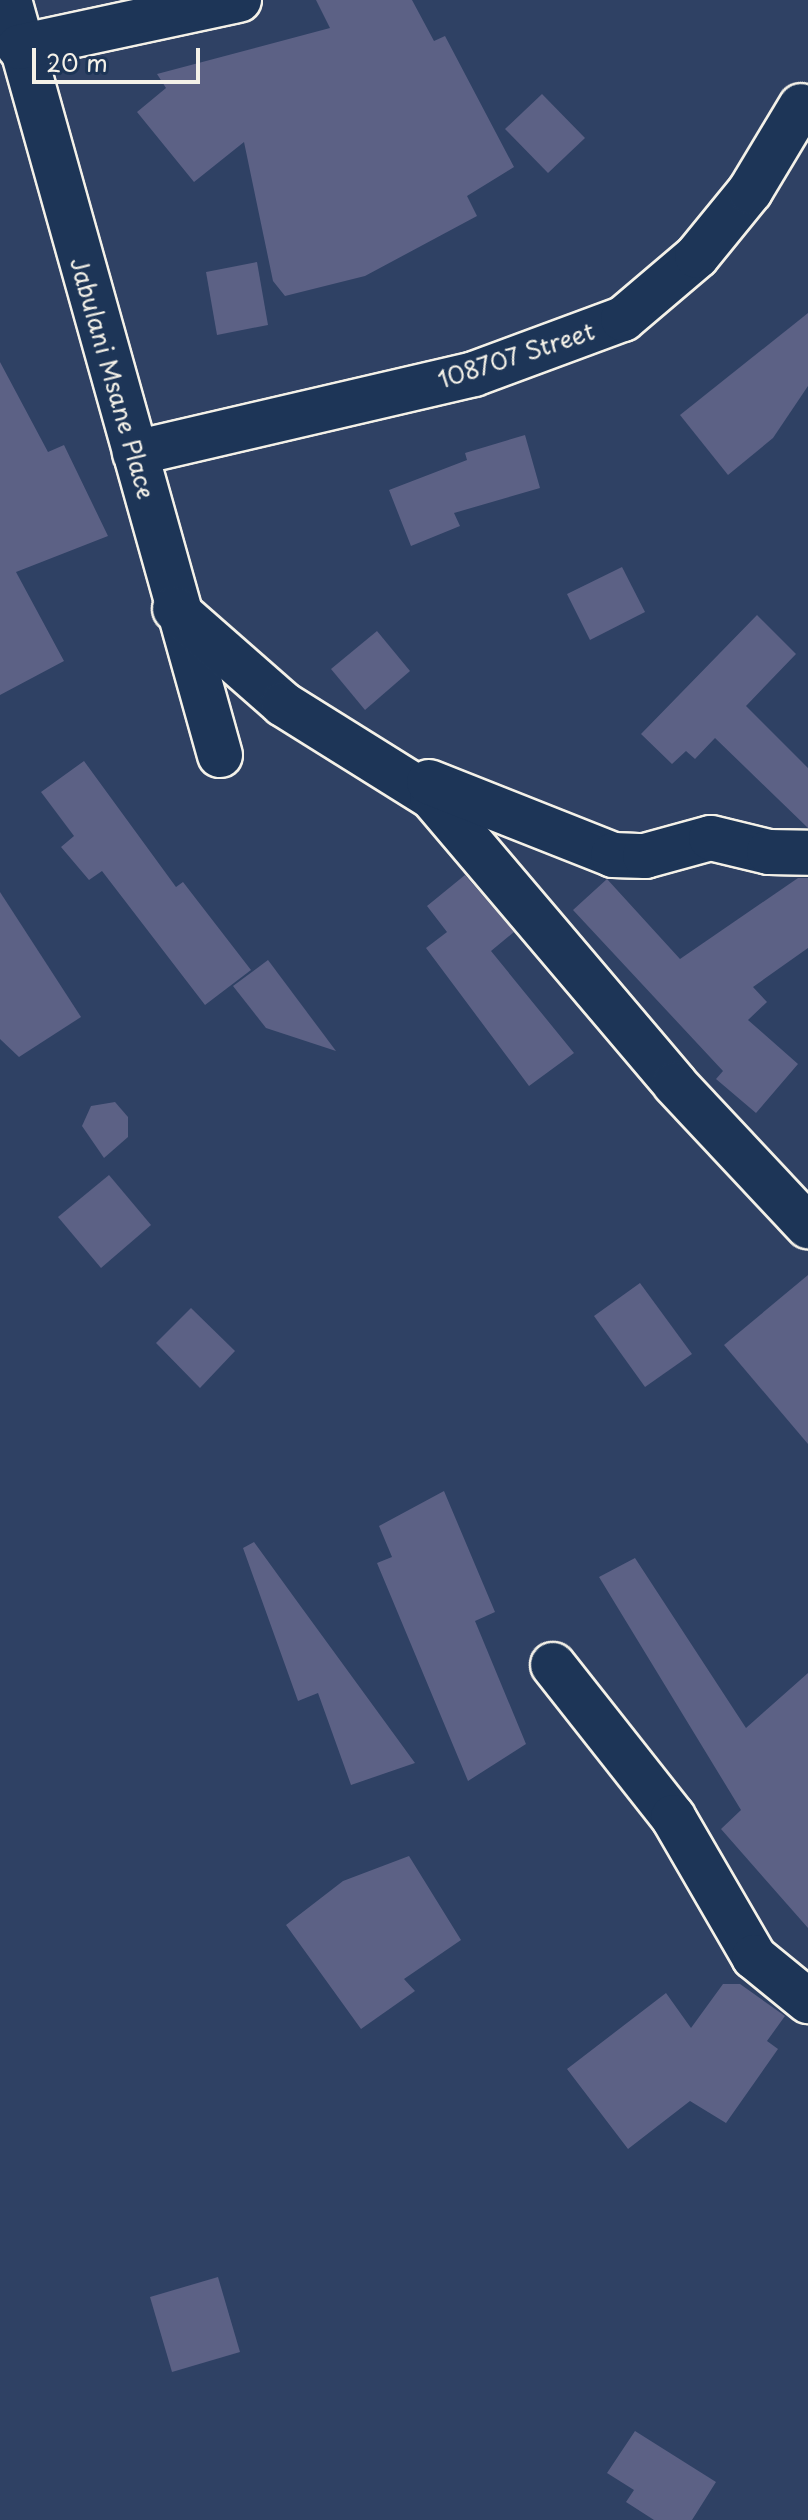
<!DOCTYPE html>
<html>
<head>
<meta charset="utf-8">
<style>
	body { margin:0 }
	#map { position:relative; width:808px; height:2520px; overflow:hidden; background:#2f4164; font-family:"Playpen Sans",sans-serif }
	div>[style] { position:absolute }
	.building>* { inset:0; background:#5c6185 }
	.roads { filter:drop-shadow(2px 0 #f4f1e8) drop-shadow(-2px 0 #f4f1e8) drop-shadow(0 2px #f4f1e8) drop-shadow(0 -2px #f4f1e8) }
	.minor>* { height:44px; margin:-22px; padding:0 22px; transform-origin:22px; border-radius:22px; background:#1d3557 }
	span { translate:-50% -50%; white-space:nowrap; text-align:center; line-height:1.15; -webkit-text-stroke:6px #1d3557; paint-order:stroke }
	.street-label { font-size:24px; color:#f4f1e8 }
	.scale { position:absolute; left:32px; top:48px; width:168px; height:36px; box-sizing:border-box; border:4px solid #f4f1e8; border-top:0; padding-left:10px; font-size:24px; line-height:28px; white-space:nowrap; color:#f4f1e8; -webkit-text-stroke:6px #1d3557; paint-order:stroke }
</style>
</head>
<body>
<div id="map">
	<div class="building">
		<div style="clip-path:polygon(316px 0,412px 0,434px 41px,445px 36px,514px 167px,467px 196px,477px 216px,365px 276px,285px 296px,273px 281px,244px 142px,194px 182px,137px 112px,166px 88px,157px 74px,330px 28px)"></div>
		<div style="clip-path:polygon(542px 94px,585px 138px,548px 173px,505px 129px)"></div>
		<div style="clip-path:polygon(257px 262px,268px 325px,217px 335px,206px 272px)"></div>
		<div style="clip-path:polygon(808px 313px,808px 386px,773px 438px,728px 475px,680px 415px)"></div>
		<div style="clip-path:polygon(0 362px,48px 452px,64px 445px,108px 536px,16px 572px,64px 661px,0 695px)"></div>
		<div style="clip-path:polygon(525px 435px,540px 488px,454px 513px,460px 526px,411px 546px,389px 490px,467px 460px,465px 453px)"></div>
		<div style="clip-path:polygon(622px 567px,645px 612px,590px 640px,567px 594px)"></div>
		<div style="clip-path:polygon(757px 615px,796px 654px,746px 706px,808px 768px,808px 828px,715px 738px,695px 759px,686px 751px,672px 764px,641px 734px)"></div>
		<div style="clip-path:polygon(377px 631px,410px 671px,365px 710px,331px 669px)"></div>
		<div style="clip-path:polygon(84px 761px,176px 887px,183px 882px,251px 970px,205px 1005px,102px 871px,89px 880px,61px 847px,74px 836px,41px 792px)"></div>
		<div style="clip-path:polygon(465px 875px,514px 932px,491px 951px,574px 1053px,529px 1086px,426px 948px,447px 932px,427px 906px)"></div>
		<div style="clip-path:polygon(798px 878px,808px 878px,808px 948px,753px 987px,767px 1002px,748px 1020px,798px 1064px,756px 1113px,716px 1079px,723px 1071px,573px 910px,607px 879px,680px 959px)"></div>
		<div style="clip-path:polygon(0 892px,81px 1017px,19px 1057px,0 1039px)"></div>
		<div style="clip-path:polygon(268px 960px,336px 1051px,266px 1028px,233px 986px)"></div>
		<div style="clip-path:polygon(115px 1102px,128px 1117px,128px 1137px,104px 1158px,82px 1126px,91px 1106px)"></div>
		<div style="clip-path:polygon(109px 1175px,151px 1225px,101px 1268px,58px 1217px)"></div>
		<div style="clip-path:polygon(808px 1275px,808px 1444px,724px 1345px)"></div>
		<div style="clip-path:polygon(640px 1283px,692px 1354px,645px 1387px,594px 1316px)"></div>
		<div style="clip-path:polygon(191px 1308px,235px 1351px,200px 1388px,156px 1343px)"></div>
		<div style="clip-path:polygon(444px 1491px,495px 1612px,475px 1621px,526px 1744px,468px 1781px,377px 1563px,392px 1557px,379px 1526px)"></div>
		<div style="clip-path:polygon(254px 1542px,299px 1604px,415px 1763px,351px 1785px,318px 1693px,298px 1701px,243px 1548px)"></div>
		<div style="clip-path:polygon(635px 1558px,746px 1728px,808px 1673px,808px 1928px,721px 1829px,741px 1810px,599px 1577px)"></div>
		<div style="clip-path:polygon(409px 1856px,461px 1940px,404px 1979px,415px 1991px,361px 2029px,286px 1925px,343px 1881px)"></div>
		<div style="clip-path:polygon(723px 1984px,740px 1984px,785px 2016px,767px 2041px,778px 2049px,726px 2123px,690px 2101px,628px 2149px,567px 2069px,666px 1993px,691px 2028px)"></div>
		<div style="clip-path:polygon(218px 2277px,240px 2352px,172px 2372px,150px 2297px)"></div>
		<div style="clip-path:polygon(635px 2431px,716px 2482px,692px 2520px,654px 2520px,626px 2502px,634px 2490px,607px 2473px)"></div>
	</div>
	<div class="roads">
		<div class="minor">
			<div style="left:9px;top:0;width:784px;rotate:74.39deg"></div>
			<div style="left:19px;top:47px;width:225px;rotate:-12.1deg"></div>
			<div style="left:135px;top:453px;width:348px;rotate:-13.1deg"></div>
			<div style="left:474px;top:374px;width:159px;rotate:-20.3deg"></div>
			<div style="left:623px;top:319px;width:97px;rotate:-40.4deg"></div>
			<div style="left:697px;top:256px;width:84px;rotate:-50.8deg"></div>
			<div style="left:750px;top:191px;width:99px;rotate:-59deg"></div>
			<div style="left:175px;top:609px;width:144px;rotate:41.3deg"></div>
			<div style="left:283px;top:704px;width:176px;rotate:32deg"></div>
			<div style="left:432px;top:797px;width:376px;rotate:49.7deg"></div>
			<div style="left:675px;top:1084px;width:195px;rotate:46.9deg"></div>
			<div style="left:429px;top:782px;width:198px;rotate:21.6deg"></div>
			<div style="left:613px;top:855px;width:32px;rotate:2deg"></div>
			<div style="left:645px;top:856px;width:68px;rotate:-15.3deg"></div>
			<div style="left:711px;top:838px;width:60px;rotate:13.6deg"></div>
			<div style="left:769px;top:852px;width:39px;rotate:1deg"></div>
			<div style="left:553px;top:1665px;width:194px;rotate:51.7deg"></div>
			<div style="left:673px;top:1817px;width:162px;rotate:59.9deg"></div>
			<div style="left:754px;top:1957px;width:70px;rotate:39.2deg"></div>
		</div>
	</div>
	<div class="street-label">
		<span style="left:516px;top:355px;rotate:-18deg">108707 Street</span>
		<span style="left:113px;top:378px;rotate:74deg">Jabulani Msane Place</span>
	</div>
	<div class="scale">20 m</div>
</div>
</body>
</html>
